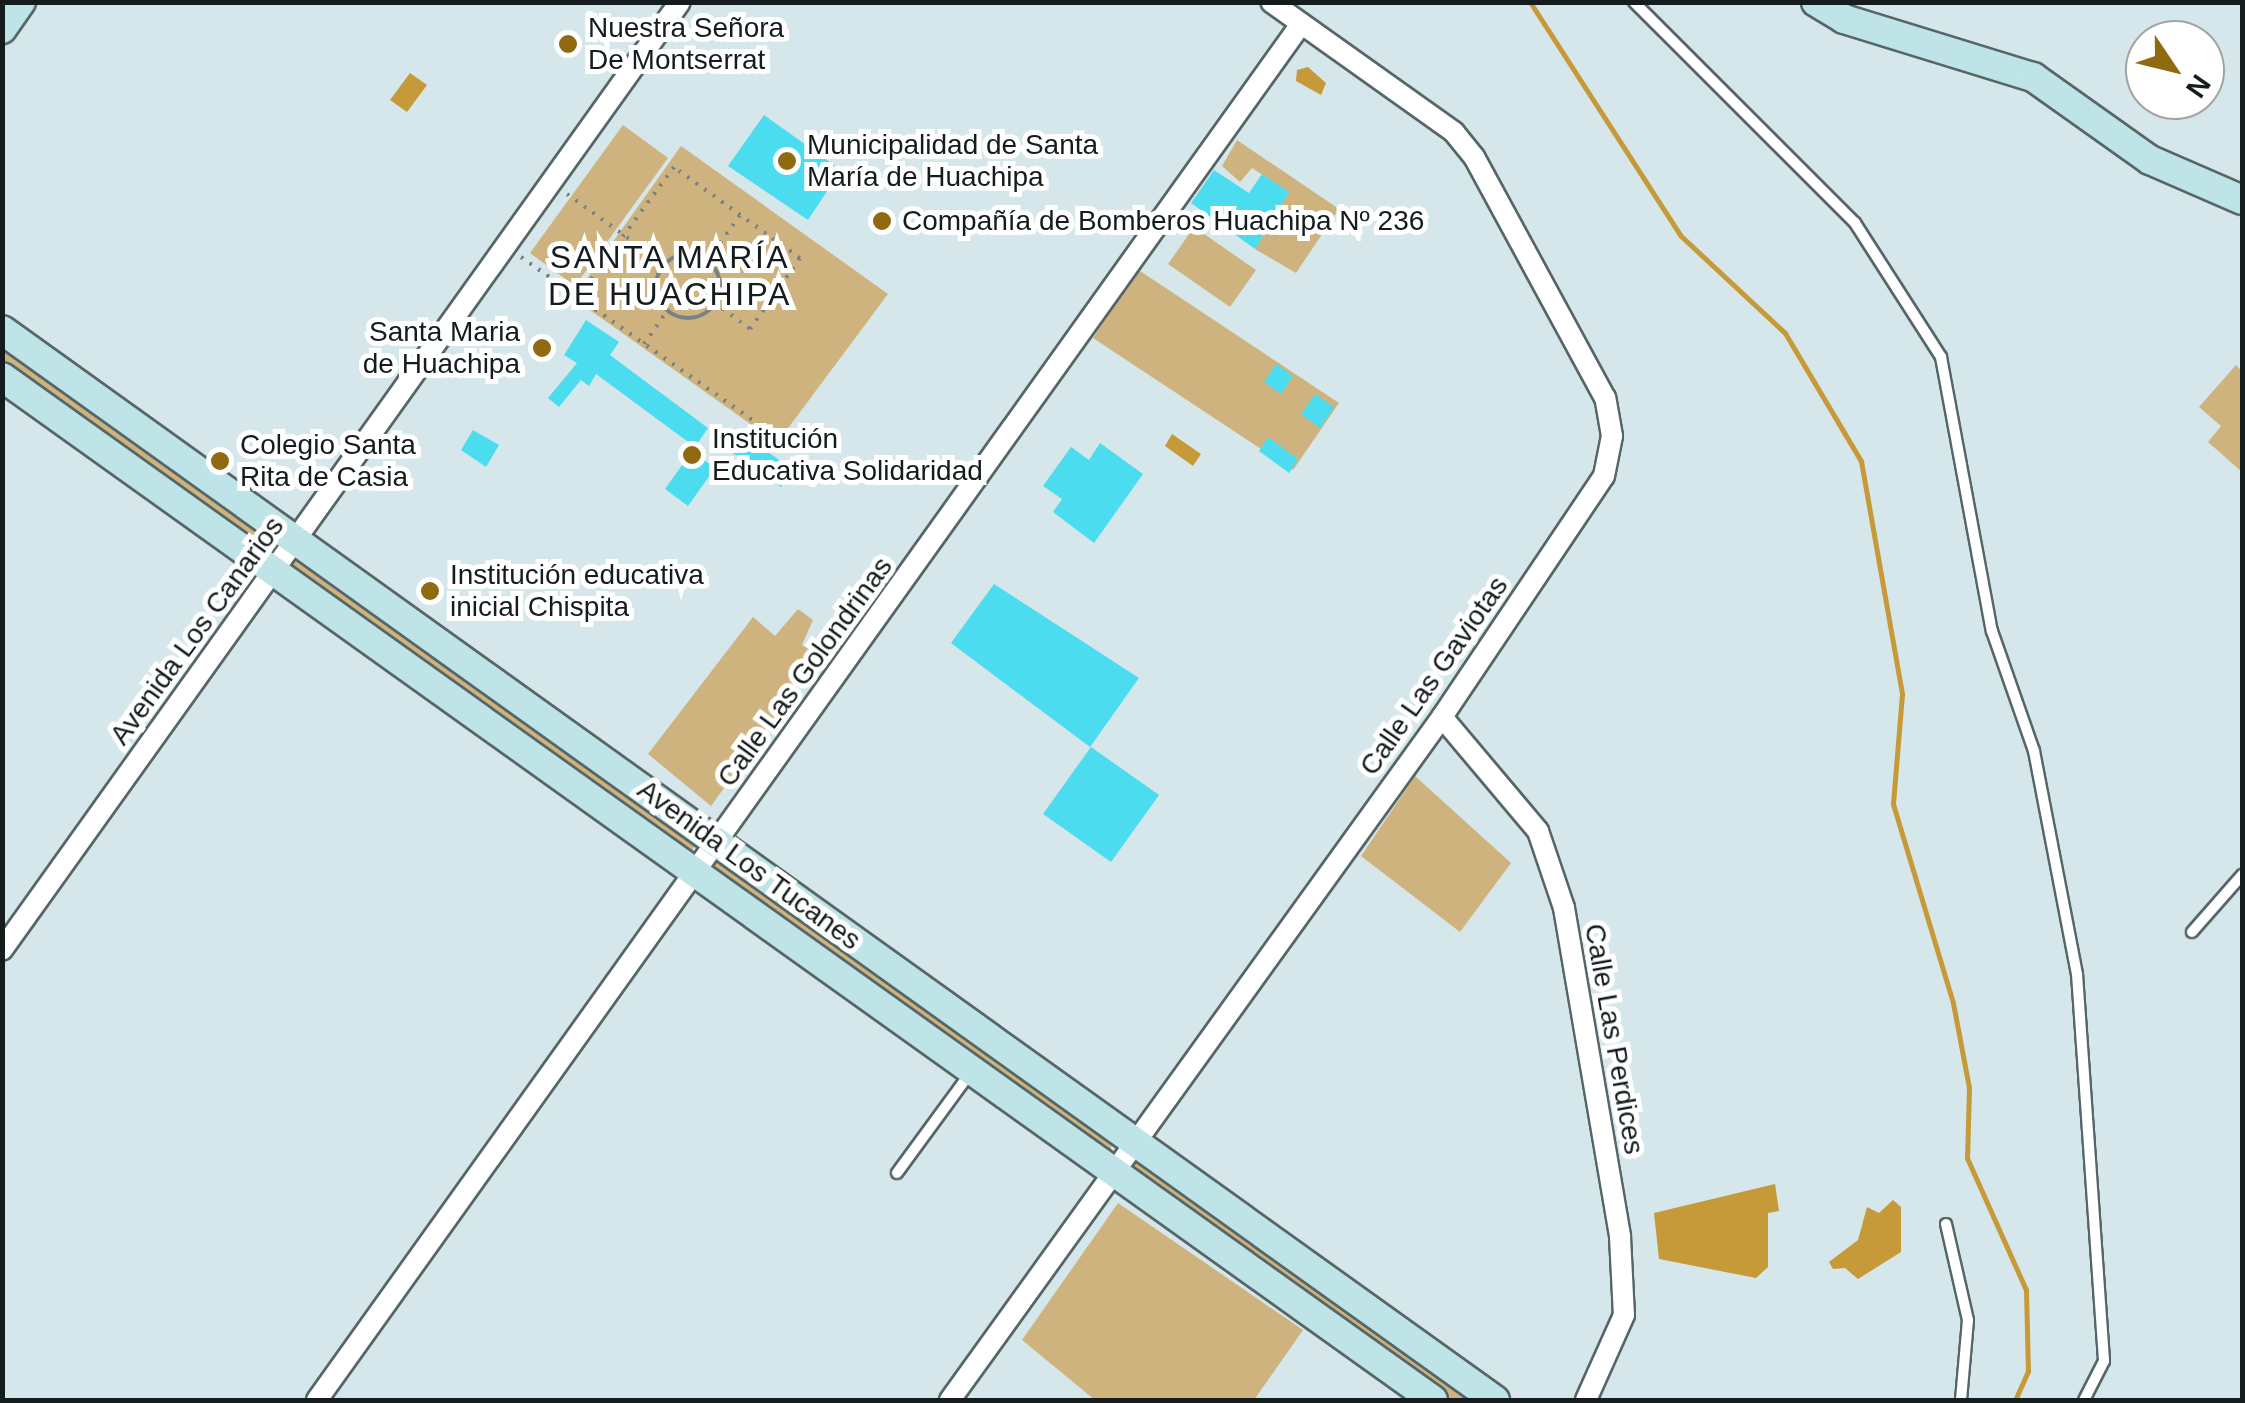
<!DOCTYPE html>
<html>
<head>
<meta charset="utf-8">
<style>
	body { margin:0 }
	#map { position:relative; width:2245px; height:1403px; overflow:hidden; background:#d5e7ea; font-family:Helvetica,sans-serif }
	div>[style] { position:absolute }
	.green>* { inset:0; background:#cfb37e }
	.water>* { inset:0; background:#c69939 }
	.stream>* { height:5px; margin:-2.5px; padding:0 2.5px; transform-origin:2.5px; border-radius:2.5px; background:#c69939 }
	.building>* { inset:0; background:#4cdcef }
	.path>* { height:4px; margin-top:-2px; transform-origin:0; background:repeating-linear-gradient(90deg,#768284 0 2.5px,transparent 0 10.5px) }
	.path>.ring { margin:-2px; padding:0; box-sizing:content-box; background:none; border:4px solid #768284; border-radius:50% }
	.roads { filter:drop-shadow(2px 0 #566668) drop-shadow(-2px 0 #566668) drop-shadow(0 2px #566668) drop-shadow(0 -2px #566668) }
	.lane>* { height:10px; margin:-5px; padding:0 5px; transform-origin:5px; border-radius:5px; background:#fff }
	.street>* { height:20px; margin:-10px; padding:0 10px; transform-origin:10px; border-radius:10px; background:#fff }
	.secondary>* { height:28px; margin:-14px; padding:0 14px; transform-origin:14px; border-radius:14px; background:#bee4e8 }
	.dots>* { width:28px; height:28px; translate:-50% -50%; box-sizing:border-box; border:5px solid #fff; border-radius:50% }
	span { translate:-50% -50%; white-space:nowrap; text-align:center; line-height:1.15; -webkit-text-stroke:10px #fff; paint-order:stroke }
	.poi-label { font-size:28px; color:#151c1d }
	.left { translate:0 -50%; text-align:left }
	.right { translate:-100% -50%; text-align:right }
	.street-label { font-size:28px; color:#151c1d }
	.quarter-label { font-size:32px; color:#151c1d; letter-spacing:2.5px }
	.frame { position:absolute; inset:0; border:5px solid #151c1d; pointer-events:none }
	.north { position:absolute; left:2125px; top:20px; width:100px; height:100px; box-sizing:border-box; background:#fff; border:2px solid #a1a4a5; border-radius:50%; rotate:125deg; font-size:28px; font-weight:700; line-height:40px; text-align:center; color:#151c1d }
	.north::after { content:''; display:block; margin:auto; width:35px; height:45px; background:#906a10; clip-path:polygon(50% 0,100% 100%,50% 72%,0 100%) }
</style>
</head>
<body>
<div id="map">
	<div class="green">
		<div style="clip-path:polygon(623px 125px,668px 158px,575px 286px,530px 253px)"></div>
		<div style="clip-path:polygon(1237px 140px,1339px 209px,1296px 273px,1255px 249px,1289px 192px,1252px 168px,1240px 182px,1222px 166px)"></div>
		<div style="clip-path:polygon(681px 146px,888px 294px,777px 443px,573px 298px)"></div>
		<div style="clip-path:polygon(1194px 227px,1256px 270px,1230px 307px,1168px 264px)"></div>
		<div style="clip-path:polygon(1137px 269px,1339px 403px,1293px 470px,1093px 338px)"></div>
		<div style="clip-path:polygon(3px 344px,277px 543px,269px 555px,3px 366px)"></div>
		<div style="clip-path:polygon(2236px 365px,2242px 371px,2242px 472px,2208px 442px,2221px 426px,2199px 407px)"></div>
		<div style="clip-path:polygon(296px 556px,696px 843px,693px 849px,688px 855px,286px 567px)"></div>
		<div style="clip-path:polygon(798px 609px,813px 620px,802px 645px,820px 655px,711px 806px,648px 754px,753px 617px,775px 636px)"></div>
		<div style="clip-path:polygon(1415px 776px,1511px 863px,1460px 932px,1361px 856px)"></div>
		<div style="clip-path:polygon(717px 856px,1113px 1139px,1110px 1153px,708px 872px,709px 860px)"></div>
		<div style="clip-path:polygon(1135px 1156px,1483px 1400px,1446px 1400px,1126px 1164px)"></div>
		<div style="clip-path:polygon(1118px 1203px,1303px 1330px,1254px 1400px,1095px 1400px,1022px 1340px)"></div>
	</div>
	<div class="water">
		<div style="clip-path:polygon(1308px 67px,1326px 83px,1321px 95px,1296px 81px,1297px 70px)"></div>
		<div style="clip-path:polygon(410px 73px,427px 85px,407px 112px,390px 100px)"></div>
		<div style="clip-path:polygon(1172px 434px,1201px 454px,1193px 466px,1165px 446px)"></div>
		<div style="clip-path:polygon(1775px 1184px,1779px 1211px,1768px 1213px,1768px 1267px,1756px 1278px,1659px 1259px,1654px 1213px)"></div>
		<div style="clip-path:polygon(1893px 1200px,1901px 1207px,1901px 1252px,1858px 1279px,1845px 1268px,1833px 1269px,1829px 1262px,1858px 1240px,1867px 1207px,1879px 1213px)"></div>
	</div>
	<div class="stream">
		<div style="left:1530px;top:2px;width:278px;rotate:57.2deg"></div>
		<div style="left:1681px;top:236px;width:142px;rotate:43deg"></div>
		<div style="left:1785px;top:333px;width:149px;rotate:59.3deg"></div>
		<div style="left:1861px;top:461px;width:237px;rotate:80deg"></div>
		<div style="left:1902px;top:694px;width:110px;rotate:94.7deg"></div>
		<div style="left:1893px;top:804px;width:208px;rotate:73.2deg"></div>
		<div style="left:1953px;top:1003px;width:86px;rotate:79.3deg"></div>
		<div style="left:1969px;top:1088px;width:70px;rotate:91.6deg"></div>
		<div style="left:1967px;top:1158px;width:145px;rotate:65.9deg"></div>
		<div style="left:2026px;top:1290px;width:81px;rotate:88.6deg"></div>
		<div style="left:2028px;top:1371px;width:32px;rotate:114deg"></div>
	</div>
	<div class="building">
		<div style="clip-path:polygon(764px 115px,841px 170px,808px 220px,728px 166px)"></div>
		<div style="clip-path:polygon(1214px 170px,1249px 193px,1262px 174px,1289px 192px,1255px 249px,1191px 203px)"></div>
		<div style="clip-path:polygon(586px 320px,619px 342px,610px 355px,708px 428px,695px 447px,596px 374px,589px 386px,581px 380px,559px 407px,548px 398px,577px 363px,564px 355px)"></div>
		<div style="clip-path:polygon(1276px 364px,1293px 376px,1281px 394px,1264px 382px)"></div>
		<div style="clip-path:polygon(1315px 394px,1334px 407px,1320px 428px,1301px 414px)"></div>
		<div style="clip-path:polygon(473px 430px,499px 445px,486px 467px,461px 450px)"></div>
		<div style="clip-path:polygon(744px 435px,793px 470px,781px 487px,731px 452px)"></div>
		<div style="clip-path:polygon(1268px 437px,1298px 459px,1289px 473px,1259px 451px)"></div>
		<div style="clip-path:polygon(1100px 443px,1143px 474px,1094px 543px,1053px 512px,1062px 499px,1043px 486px,1071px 447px,1089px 460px)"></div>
		<div style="clip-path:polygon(692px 451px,715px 468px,688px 506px,665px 489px)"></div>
		<div style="clip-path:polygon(994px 584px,1139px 678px,1090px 747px,951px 643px)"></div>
		<div style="clip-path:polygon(1091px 747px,1159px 795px,1111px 862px,1043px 814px)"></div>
	</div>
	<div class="path">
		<div style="left:567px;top:194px;width:120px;rotate:35.8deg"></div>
		<div class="ring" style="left:656px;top:254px;width:60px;height:60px"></div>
		<div style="left:521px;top:257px;width:70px;rotate:35.1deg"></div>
		<div style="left:708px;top:260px;width:55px;rotate:-54.6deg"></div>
		<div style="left:714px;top:302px;width:45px;rotate:36.9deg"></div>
		<div style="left:750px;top:329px;width:87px;rotate:-54.8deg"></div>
		<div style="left:800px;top:258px;width:155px;rotate:-144.2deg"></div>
		<div style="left:674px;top:167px;width:162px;rotate:126.4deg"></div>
		<div style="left:578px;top:297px;width:241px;rotate:35.2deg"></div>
		<div style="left:644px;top:344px;width:40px;rotate:-55.1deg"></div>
	</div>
	<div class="roads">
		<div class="lane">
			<div style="left:1634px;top:2px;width:313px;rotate:45deg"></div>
			<div style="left:1855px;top:223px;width:159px;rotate:57.3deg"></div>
			<div style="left:1941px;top:357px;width:279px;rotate:79.5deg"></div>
			<div style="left:1992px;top:631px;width:127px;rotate:70.7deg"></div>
			<div style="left:2034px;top:751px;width:227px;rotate:79.1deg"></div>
			<div style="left:2077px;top:974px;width:388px;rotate:86deg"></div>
			<div style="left:2104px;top:1361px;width:44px;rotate:117.1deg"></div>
			<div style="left:2192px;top:932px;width:76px;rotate:-48.7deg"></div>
			<div style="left:897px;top:1173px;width:125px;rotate:-53.8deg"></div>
			<div style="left:1946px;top:1224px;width:98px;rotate:77.1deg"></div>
			<div style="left:1968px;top:1320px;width:80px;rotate:95deg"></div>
		</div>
		<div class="street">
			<div style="left:1442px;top:717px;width:149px;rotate:49.9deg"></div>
			<div style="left:1538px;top:831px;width:81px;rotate:71.3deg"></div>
			<div style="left:1564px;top:908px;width:334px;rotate:80.3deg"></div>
			<div style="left:1620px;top:1237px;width:78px;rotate:87.1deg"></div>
			<div style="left:1624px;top:1315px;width:93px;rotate:114.1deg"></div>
			<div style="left:2px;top:950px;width:1165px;rotate:-54.43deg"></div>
			<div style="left:317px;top:1400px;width:1692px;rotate:-54.43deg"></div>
			<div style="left:950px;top:1400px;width:842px;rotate:-54.23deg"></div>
			<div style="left:1442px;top:717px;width:290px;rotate:-56.1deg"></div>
			<div style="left:1604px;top:476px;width:41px;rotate:-78.7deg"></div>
			<div style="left:1612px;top:436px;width:39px;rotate:-100deg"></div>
			<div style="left:1605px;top:398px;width:274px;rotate:-118.5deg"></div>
			<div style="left:1474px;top:157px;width:32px;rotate:-129deg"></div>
			<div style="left:1454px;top:132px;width:224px;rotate:-144.6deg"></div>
		</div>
		<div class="secondary">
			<div style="left:1816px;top:2px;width:33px;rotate:31deg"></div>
			<div style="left:1844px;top:19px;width:198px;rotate:17.1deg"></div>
			<div style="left:2033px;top:77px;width:143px;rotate:35.4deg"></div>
			<div style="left:2150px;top:160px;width:100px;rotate:23.5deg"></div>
			<div style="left:2px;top:29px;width:33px;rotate:-55deg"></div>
			<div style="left:2px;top:330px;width:1837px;rotate:35.63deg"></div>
			<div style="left:2px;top:377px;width:1759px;rotate:35.56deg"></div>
		</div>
	</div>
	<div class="dots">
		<div style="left:568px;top:44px;background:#906a10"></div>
		<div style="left:787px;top:161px;background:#906a10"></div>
		<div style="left:882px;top:221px;background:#906a10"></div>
		<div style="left:542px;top:348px;background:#906a10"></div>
		<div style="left:692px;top:455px;background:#906a10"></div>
		<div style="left:220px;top:461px;background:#906a10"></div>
		<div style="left:430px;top:591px;background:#906a10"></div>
	</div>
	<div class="poi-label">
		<span class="left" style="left:588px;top:44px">Nuestra Señora<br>De Montserrat</span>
		<span class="left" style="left:807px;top:161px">Municipalidad de Santa<br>María de Huachipa</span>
		<span class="left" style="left:902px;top:221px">Compañía de Bomberos Huachipa Nº 236</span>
		<span class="right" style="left:520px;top:348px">Santa Maria<br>de Huachipa</span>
		<span class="left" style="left:712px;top:455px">Institución<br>Educativa Solidaridad</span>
		<span class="left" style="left:240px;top:461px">Colegio Santa<br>Rita de Casia</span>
		<span class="left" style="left:450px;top:591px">Institución educativa<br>inicial Chispita</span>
	</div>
	<div class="street-label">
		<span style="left:197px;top:631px;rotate:-54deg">Avenida Los Canarios</span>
		<span style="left:805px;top:672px;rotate:-54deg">Calle Las Golondrinas</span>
		<span style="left:1434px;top:676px;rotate:-55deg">Calle Las Gaviotas</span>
		<span style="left:749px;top:865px;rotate:36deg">Avenida Los Tucanes</span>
		<span style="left:1614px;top:1039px;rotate:80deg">Calle Las Perdices</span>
	</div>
	<div class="quarter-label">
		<span style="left:670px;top:276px">SANTA MARÍA<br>DE HUACHIPA</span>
	</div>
	<div class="frame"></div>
	<div class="north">N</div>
</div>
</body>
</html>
